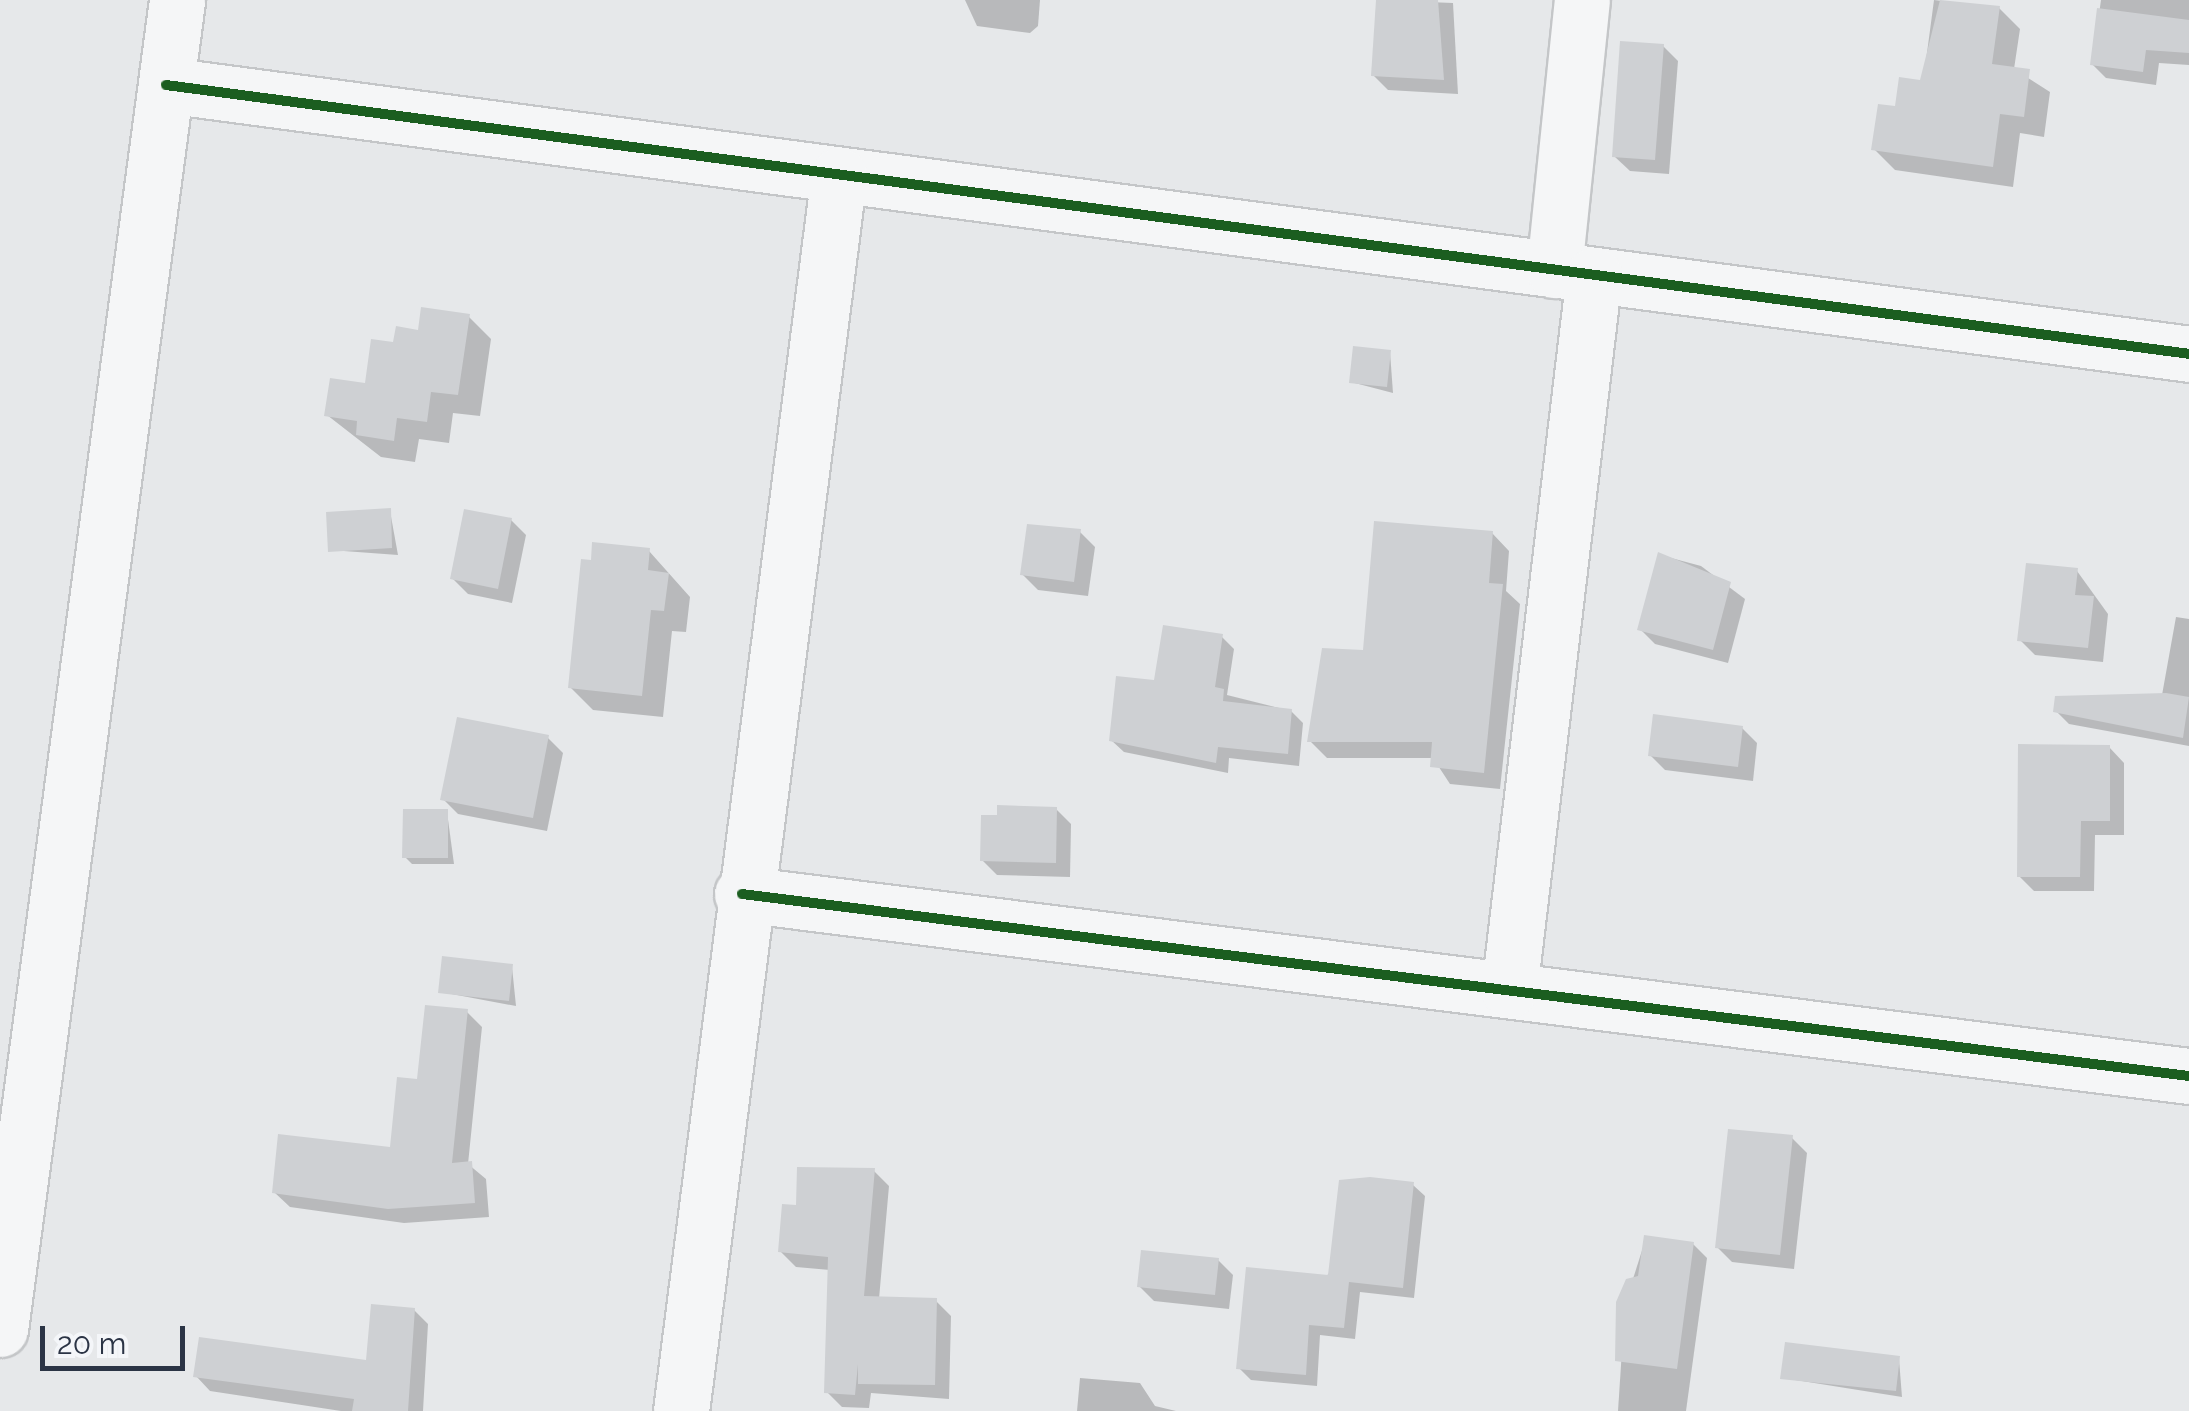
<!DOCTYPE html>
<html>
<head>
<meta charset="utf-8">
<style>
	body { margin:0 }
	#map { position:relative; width:2189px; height:1411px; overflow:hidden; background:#e6e8ea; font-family:Raleway,sans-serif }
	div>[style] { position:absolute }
	.shadow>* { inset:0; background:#0003 }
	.building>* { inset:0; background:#ced0d3 }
	.roads { filter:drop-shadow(2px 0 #c4c6c8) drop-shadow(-2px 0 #c4c6c8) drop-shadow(0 2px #c4c6c8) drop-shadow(0 -2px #c4c6c8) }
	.minor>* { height:55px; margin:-27.5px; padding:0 27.5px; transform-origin:27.5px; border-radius:27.5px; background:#f5f6f7 }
	.cycleway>* { height:10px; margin:-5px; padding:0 5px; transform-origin:5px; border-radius:5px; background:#1b5e20 }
	span { translate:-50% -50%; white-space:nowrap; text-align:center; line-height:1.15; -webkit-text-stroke:10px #f4f6f9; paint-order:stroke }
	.scale { position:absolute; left:40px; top:1326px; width:145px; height:45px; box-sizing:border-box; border:5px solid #2b3445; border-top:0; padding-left:12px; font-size:30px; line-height:35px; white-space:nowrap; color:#2b3445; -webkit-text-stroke:8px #f4f6f9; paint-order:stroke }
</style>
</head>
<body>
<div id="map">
	<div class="shadow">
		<div style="clip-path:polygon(965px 0,1040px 0,1038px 26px,1030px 33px,977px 26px)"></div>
		<div style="clip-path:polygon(1378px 0,1453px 3px,1458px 94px,1388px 90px,1373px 75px)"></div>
		<div style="clip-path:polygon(1934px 0,1999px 8px,2020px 29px,2014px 69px,2050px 92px,2044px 137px,2020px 133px,2013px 187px,1895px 170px,1874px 149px,1923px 83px)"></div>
		<div style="clip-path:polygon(2101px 0,2189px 0,2189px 65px,2159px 63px,2156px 85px,2106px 78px,2092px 64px)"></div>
		<div style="clip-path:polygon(1663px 46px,1678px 61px,1669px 174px,1630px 171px,1614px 156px)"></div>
		<div style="clip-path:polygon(468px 316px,491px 339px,480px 416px,453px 413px,449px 443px,419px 439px,415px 462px,381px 457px,327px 415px,367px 386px,395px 345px)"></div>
		<div style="clip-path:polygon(1390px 352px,1393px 393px,1351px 382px)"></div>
		<div style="clip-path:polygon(390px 511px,398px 555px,330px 550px)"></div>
		<div style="clip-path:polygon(511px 520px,526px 535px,512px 603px,468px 594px,453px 579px)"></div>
		<div style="clip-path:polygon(1080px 532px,1095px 547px,1088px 596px,1038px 590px,1023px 575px)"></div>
		<div style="clip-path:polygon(1492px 533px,1509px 551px,1506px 591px,1520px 604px,1500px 789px,1450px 784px,1433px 758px,1327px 758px,1310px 741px,1365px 652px)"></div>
		<div style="clip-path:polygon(649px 551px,690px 597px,686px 632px,672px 631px,663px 717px,593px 710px,570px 687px)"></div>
		<div style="clip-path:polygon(1660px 555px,1701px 566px,1745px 599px,1728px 663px,1655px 644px,1640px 629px)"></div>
		<div style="clip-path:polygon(2077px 571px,2108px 614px,2103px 662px,2035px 655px,2020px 640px)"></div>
		<div style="clip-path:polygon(2176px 617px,2189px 619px,2189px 746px,2069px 724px,2056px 711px,2162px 695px)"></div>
		<div style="clip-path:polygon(1221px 636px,1234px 649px,1227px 695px,1291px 711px,1303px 723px,1299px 766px,1229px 758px,1228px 773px,1124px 752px,1111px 740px,1156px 683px)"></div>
		<div style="clip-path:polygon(1742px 728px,1757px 743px,1753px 781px,1665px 770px,1650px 755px)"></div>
		<div style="clip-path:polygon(548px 738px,563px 753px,547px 831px,458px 814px,443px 799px)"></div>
		<div style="clip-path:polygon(2109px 747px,2124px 763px,2124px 835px,2095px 835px,2094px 891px,2034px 891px,2019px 876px)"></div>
		<div style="clip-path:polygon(1056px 809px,1071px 824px,1070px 877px,997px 875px,982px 860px)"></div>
		<div style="clip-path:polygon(447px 812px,454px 864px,412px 864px,405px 857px)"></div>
		<div style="clip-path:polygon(512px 967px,516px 1006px,441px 992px)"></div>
		<div style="clip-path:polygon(467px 1012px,482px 1027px,468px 1164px,486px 1179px,489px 1217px,404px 1223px,290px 1207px,274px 1192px,393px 1150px,419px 1082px)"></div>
		<div style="clip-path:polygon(1792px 1138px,1807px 1153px,1794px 1269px,1732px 1262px,1717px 1247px)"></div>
		<div style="clip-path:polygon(874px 1171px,889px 1186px,879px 1299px,936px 1301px,951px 1316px,949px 1399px,871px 1393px,869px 1408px,842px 1407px,827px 1392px,830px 1270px,796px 1267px,781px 1252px,798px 1208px)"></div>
		<div style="clip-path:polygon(1413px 1185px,1425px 1196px,1414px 1298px,1360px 1292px,1355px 1339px,1320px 1335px,1317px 1386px,1251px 1380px,1239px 1368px)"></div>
		<div style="clip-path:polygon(1646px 1238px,1693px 1244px,1707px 1258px,1686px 1411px,1618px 1411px,1625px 1304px)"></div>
		<div style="clip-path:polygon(1218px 1260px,1233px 1275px,1229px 1309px,1154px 1301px,1139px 1286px)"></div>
		<div style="clip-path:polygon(414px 1310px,428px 1324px,423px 1411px,341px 1411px,210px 1391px,196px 1376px,368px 1363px)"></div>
		<div style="clip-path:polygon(1899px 1359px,1902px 1397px,1783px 1378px)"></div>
		<div style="clip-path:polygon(1080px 1378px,1140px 1383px,1155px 1406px,1176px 1411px,1077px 1411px)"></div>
	</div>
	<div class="building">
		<div style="clip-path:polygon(1376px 0,1438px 0,1444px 80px,1371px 76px)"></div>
		<div style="clip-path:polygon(1940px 0,2000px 6px,1992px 64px,2030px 69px,2024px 117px,2000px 114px,1993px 167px,1871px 150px,1878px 104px,1895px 106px,1899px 77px,1920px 80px)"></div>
		<div style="clip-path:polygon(2097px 8px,2189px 20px,2189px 53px,2146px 50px,2143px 72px,2090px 65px)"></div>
		<div style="clip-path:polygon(1620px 41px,1664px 44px,1655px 160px,1612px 157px)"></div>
		<div style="clip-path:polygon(421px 307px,470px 314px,458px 395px,431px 392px,427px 422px,397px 418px,394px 441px,356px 435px,357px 421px,324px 416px,330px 378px,365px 383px,371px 339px,393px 342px,396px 326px,418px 330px)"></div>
		<div style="clip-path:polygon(1353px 346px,1391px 350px,1387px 387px,1349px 383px)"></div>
		<div style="clip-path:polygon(391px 508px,392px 548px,328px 552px,326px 512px)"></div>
		<div style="clip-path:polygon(464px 509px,512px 518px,498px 589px,450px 579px)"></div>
		<div style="clip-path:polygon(1374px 521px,1493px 531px,1489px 583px,1503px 584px,1484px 773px,1430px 767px,1432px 742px,1307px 742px,1322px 648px,1363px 650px)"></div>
		<div style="clip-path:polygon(1027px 524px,1081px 529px,1074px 582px,1020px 575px)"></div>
		<div style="clip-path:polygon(592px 542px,650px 548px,648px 570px,669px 573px,664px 611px,651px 610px,642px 696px,568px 688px,581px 559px,591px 560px)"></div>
		<div style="clip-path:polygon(1658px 552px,1731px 582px,1713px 650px,1637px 630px)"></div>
		<div style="clip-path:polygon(2026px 563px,2078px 568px,2075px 595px,2094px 596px,2088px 648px,2017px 641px)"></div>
		<div style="clip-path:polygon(1163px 625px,1223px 634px,1215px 687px,1224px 689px,1223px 701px,1292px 709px,1288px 754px,1218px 747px,1216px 763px,1109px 741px,1116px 676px,1154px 680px)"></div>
		<div style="clip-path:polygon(2166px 693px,2189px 697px,2183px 738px,2053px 712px,2055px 696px)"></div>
		<div style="clip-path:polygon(1653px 714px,1743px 726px,1738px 767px,1648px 756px)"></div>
		<div style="clip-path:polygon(457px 717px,549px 735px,533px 818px,440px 800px)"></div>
		<div style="clip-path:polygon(2018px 744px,2110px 745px,2110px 821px,2081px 821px,2080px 877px,2017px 877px)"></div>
		<div style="clip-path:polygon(997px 805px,1057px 807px,1056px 863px,980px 861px,981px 815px,997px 815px)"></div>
		<div style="clip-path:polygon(403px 809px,448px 809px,448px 858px,402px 858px)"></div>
		<div style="clip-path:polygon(442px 956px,513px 964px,509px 1001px,438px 993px)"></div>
		<div style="clip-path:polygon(425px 1005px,468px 1009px,452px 1163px,472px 1161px,475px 1203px,388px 1209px,272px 1193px,278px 1134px,390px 1147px,397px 1077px,417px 1079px)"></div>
		<div style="clip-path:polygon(1728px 1129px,1793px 1135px,1780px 1255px,1715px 1248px)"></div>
		<div style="clip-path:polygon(797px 1167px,875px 1168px,864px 1296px,937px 1298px,935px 1385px,858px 1384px,858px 1364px,855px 1395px,824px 1393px,828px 1257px,778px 1252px,782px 1204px,796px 1205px)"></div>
		<div style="clip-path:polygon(1370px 1177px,1414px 1182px,1403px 1288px,1349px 1282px,1344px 1328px,1309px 1325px,1306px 1375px,1236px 1369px,1246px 1267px,1328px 1275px,1339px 1180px)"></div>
		<div style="clip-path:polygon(1644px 1235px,1694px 1242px,1677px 1369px,1615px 1361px,1616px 1302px,1626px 1279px,1638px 1276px)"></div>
		<div style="clip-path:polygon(1141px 1250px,1219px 1258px,1215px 1295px,1137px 1287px)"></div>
		<div style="clip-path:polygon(371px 1304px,415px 1308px,408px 1411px,352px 1411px,354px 1399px,193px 1377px,199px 1337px,366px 1360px)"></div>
		<div style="clip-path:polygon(1785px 1342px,1900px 1356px,1896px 1391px,1780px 1379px)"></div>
	</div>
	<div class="roads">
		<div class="minor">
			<div style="left:166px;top:85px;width:2041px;rotate:7.57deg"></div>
			<div style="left:1554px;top:270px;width:271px;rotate:-84.1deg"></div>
			<div style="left:742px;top:894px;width:1458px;rotate:7.17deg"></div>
			<div style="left:1509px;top:990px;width:720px;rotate:-83.22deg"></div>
			<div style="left:0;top:1329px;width:1341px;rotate:-82.41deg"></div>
			<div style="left:681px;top:1411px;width:1246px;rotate:-82.72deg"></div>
		</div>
	</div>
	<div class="cycleway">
		<div style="left:166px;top:85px;width:2041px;rotate:7.57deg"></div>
		<div style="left:742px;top:894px;width:1458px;rotate:7.17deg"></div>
	</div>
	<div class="scale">20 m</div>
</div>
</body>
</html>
